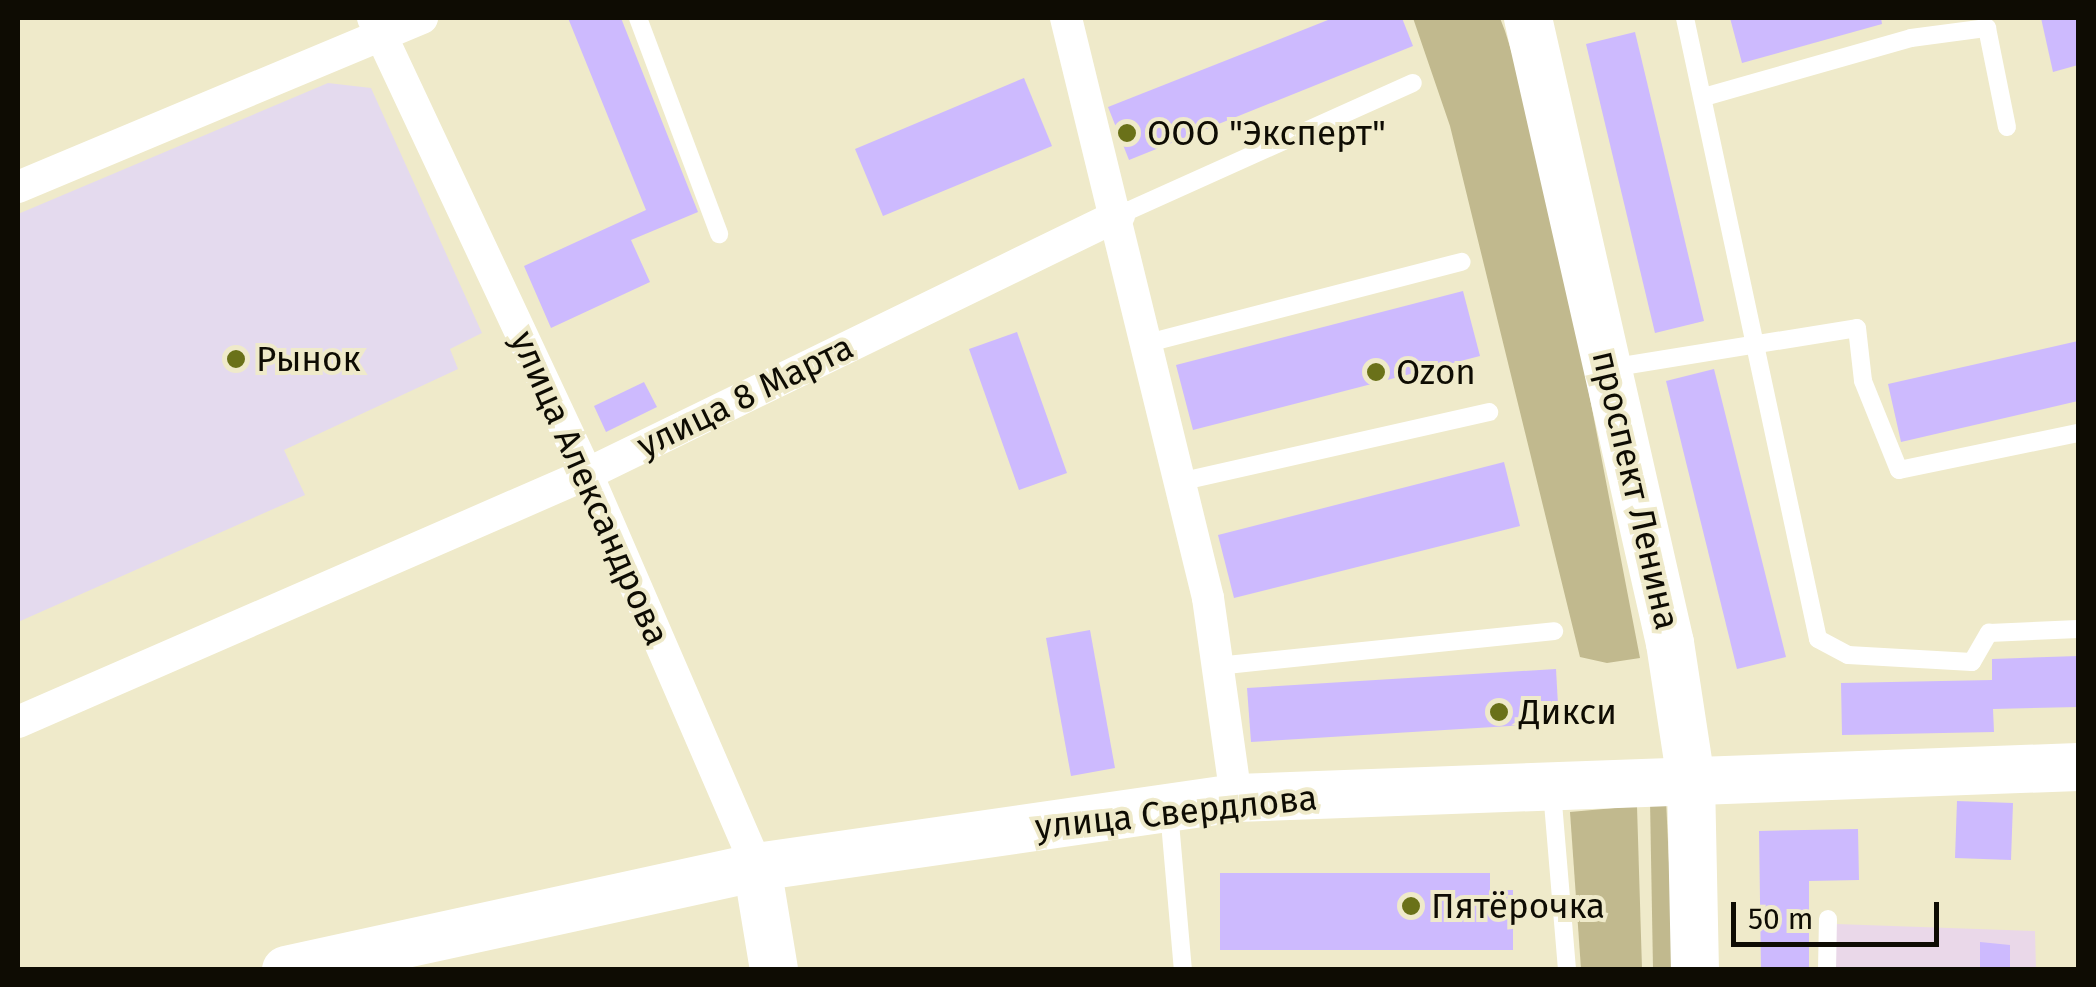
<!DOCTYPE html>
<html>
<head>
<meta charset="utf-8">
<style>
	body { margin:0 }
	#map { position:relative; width:2096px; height:987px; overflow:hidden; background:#efeaca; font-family:"Fira Sans",sans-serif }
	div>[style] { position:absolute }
	.commercial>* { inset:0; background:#e4daee }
	.education>* { inset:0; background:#ead8e9 }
	.green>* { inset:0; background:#c1b98e }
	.building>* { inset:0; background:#cdbafe }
	.lane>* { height:18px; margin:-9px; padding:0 9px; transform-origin:9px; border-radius:9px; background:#fff }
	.street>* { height:32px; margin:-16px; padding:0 16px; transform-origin:16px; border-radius:16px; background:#fff }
	.secondary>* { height:48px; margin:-24px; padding:0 24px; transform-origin:24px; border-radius:24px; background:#fff }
	.dots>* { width:28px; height:28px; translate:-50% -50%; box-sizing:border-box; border:5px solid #efeaca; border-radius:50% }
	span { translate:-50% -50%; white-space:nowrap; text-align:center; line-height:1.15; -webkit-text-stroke:8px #efeaca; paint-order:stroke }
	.poi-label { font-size:35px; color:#0e0c03 }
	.left { translate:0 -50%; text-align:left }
	.street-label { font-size:35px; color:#0e0c03 }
	.frame { position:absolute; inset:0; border:20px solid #0e0c03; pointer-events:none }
	.scale { position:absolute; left:1731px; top:902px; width:208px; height:45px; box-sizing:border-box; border:5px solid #0e0c03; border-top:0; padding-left:12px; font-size:30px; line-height:35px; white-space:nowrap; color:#0e0c03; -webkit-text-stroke:8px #efeaca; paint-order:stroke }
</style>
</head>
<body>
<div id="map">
	<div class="commercial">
		<div style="clip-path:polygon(328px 83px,371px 88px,482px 333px,450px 349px,458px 369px,284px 450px,305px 495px,18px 622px,18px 214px)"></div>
	</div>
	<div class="education">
		<div style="clip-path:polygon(1836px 924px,2035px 931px,2036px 969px,1836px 970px)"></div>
	</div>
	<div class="green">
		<div style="clip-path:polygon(1413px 18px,1500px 18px,1505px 31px,1542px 149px,1640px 658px,1607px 663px,1580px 657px,1450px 126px)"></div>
		<div style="clip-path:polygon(1650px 800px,1666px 800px,1674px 969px,1653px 969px)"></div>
		<div style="clip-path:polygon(1637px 806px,1642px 969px,1581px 969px,1570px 812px)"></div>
	</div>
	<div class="building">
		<div style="clip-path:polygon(568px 18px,621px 18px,698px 212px,631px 240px,650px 282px,551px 328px,524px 266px,646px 210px)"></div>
		<div style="clip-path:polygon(1333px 18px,1402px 18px,1413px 46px,1129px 160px,1108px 107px)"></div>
		<div style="clip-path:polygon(1730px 18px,1881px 18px,1882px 24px,1742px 63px)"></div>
		<div style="clip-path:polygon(2041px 18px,2078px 18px,2078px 65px,2053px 72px)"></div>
		<div style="clip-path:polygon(1635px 32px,1704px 321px,1655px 333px,1586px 44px)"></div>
		<div style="clip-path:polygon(1024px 78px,1052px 146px,883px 216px,855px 149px)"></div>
		<div style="clip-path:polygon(1463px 291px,1480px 356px,1193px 430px,1176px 365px)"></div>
		<div style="clip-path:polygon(1017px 332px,1067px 473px,1019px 490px,969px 349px)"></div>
		<div style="clip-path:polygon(2078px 341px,2078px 401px,1901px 442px,1888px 384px)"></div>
		<div style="clip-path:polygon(1714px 369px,1786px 657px,1737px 669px,1666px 381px)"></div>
		<div style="clip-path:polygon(644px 382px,657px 407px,606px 432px,594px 406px)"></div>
		<div style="clip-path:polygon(1504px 462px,1520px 526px,1234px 598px,1218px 535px)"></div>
		<div style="clip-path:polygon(1090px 630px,1115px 768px,1071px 776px,1046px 638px)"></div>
		<div style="clip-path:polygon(2078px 656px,2078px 707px,1993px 709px,1994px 732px,1842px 735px,1841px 683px,1992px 680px,1992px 659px)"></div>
		<div style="clip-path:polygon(1556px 669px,1559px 723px,1251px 742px,1247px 688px)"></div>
		<div style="clip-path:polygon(1957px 801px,2013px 803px,2011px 860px,1955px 858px)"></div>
		<div style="clip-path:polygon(1858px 829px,1859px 880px,1809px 881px,1809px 970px,1761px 970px,1759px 831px)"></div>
		<div style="clip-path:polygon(1220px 873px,1490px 873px,1490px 890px,1513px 890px,1513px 950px,1220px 950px)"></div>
		<div style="clip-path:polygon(1980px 942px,2010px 945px,2010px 970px,1980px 970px)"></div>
	</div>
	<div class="lane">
		<div style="left:638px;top:18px;width:231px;rotate:69.4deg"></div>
		<div style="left:1685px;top:18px;width:635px;rotate:77.91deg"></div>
		<div style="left:1818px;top:639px;width:34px;rotate:28deg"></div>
		<div style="left:1848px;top:655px;width:124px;rotate:3.2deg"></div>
		<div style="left:1972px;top:662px;width:34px;rotate:-60deg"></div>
		<div style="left:1989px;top:633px;width:89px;rotate:-2.6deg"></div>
		<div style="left:1704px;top:97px;width:215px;rotate:-15.9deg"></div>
		<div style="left:1911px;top:38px;width:77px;rotate:-7.5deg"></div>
		<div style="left:1987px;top:28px;width:101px;rotate:78.6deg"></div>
		<div style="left:1119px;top:215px;width:322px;rotate:-24.2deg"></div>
		<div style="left:1144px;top:344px;width:328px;rotate:-14.5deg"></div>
		<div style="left:1610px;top:368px;width:250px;rotate:-9.2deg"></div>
		<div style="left:1857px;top:328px;width:53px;rotate:83.5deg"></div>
		<div style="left:1863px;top:381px;width:96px;rotate:68deg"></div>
		<div style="left:1899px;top:470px;width:183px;rotate:-11.7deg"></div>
		<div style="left:1179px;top:482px;width:318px;rotate:-12.7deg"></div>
		<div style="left:1217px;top:666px;width:339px;rotate:-5.9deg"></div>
		<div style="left:1552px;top:791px;width:180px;rotate:85.2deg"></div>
		<div style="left:1169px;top:811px;width:160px;rotate:85deg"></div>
		<div style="left:1827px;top:970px;width:51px;rotate:-88.9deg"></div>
	</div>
	<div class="street">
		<div style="left:373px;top:18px;width:504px;rotate:64.86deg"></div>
		<div style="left:587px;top:474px;width:428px;rotate:66.6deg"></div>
		<div style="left:1066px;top:18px;width:597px;rotate:76.24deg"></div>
		<div style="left:1208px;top:598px;width:202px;rotate:82deg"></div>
		<div style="left:18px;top:187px;width:438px;rotate:-22.7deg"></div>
		<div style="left:18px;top:722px;width:621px;rotate:-23.55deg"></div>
		<div style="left:587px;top:474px;width:592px;rotate:-25.96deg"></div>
	</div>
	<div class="secondary">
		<div style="left:1528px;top:18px;width:641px;rotate:77.2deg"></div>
		<div style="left:1670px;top:643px;width:139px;rotate:81.3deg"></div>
		<div style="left:1691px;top:780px;width:190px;rotate:88.8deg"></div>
		<div style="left:757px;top:867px;width:104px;rotate:80.6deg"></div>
		<div style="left:286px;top:970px;width:482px;rotate:-12.3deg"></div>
		<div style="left:757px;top:867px;width:484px;rotate:-8.2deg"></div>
		<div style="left:1236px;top:798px;width:843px;rotate:-2.11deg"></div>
	</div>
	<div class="dots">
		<div style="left:1127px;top:133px;background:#6a7119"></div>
		<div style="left:236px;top:359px;background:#6a7119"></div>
		<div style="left:1376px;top:372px;background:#6a7119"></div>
		<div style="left:1499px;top:712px;background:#6a7119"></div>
		<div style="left:1411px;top:906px;background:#6a7119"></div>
	</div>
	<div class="poi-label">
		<span class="left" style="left:1147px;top:133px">ООО "Эксперт"</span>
		<span class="left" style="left:256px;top:359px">Рынок</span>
		<span class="left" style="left:1396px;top:372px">Ozon</span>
		<span class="left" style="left:1519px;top:712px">Дикси</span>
		<span class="left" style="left:1431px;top:906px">Пятёрочка</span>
	</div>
	<div class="street-label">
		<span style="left:745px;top:396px;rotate:-26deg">улица 8 Марта</span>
		<span style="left:590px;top:488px;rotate:66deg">улица Александрова</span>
		<span style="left:1636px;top:490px;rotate:77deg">проспект Ленина</span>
		<span style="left:1176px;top:812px;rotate:-6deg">улица Свердлова</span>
	</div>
	<div class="frame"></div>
	<div class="scale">50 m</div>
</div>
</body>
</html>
